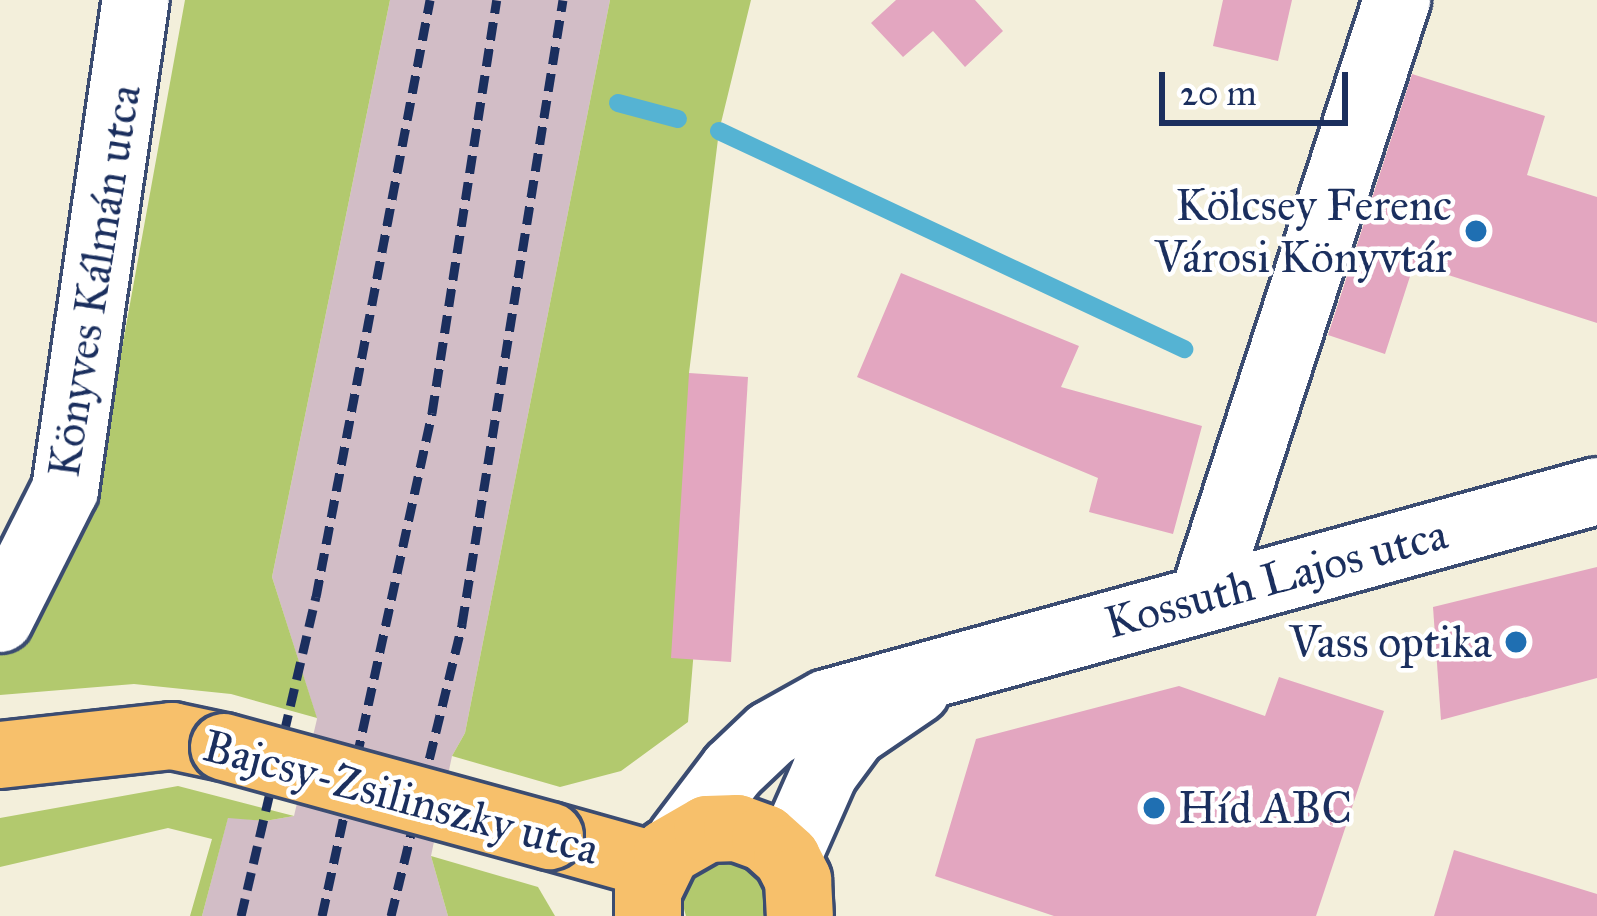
<!DOCTYPE html>
<html>
<head>
<meta charset="utf-8">
<style>
	body { margin:0 }
	#map { position:relative; width:1597px; height:916px; overflow:hidden; background:#f3efdb; font-family:"IM FELL Great Primer",serif }
	div>[style] { position:absolute }
	.industrial>* { inset:0; background:#d2bdc6 }
	.green>* { inset:0; background:#b2c96e }
	.stream>* { height:18px; margin:-9px; padding:0 9px; transform-origin:9px; border-radius:9px; background:#55b3d3 }
	.building>* { inset:0; background:#e3a6c0 }
	.roads { filter:drop-shadow(3px 0 #3b4c71) drop-shadow(-3px 0 #3b4c71) drop-shadow(0 3px #3b4c71) drop-shadow(0 -3px #3b4c71) }
	.minor>* { height:66px; margin:-33px; padding:0 33px; transform-origin:33px; border-radius:33px; background:#fff }
	.major>* { height:66px; margin:-33px; padding:0 33px; transform-origin:33px; border-radius:33px; background:#f7c06b }
	.rail>* { height:9px; margin-top:-4.5px; transform-origin:0; background:repeating-linear-gradient(90deg,#1b2f5e 0 18px,transparent 0 27px) }
	.bridges { filter:drop-shadow(3px 0 #3b4c71) drop-shadow(-3px 0 #3b4c71) drop-shadow(0 3px #3b4c71) drop-shadow(0 -3px #3b4c71) }
	.major-bridge>* { height:66px; margin:-33px; padding:0 33px; transform-origin:33px; border-radius:33px; background:#f7c06b }
	.dots>* { width:33px; height:33px; translate:-50% -50%; box-sizing:border-box; border:6px solid #fff; border-radius:50% }
	span { translate:-50% -50%; white-space:nowrap; text-align:center; line-height:1.15; -webkit-text-stroke:9px #fff; paint-order:stroke }
	.poi-label { font-size:45px; color:#1b2f5e }
	.right { translate:-100% -50%; text-align:right }
	.left { translate:0 -50%; text-align:left }
	.street-label { font-size:45px; color:#1b2f5e }
	.scale { position:absolute; left:1159px; top:72px; width:189px; height:54px; box-sizing:border-box; border:6px solid #1b2f5e; border-top:0; padding-left:15px; font-size:36px; line-height:42px; white-space:nowrap; color:#1b2f5e; -webkit-text-stroke:9px #fff; paint-order:stroke }
</style>
</head>
<body>
<div id="map">
	<div class="industrial">
		<div style="clip-path:polygon(390px 0,610px 0,465px 733px,452px 756px,431px 856px,448px 916px,202px 916px,228px 817px,265px 821px,294px 816px,317px 719px,272px 577px)"></div>
	</div>
	<div class="green">
		<div style="clip-path:polygon(185px 0,390px 0,272px 577px,317px 718px,231px 694px,134px 684px,0 695px,0 636px,95px 497px)"></div>
		<div style="clip-path:polygon(610px 0,751px 0,719px 131px,689px 373px,694px 649px,688px 722px,621px 771px,560px 787px,452px 756px,465px 733px)"></div>
		<div style="clip-path:polygon(178px 786px,294px 816px,265px 821px,228px 818px,202px 916px,190px 916px,212px 839px,168px 828px,0 867px,0 818px)"></div>
		<div style="clip-path:polygon(431px 856px,538px 887px,555px 916px,448px 916px)"></div>
		<div style="clip-path:polygon(728px 857px,755px 866px,770px 892px,767px 916px,686px 916px,682px 902px,691px 875px,701px 864px)"></div>
	</div>
	<div class="stream">
		<div style="left:618px;top:103px;width:62px;rotate:14.9deg"></div>
		<div style="left:719px;top:131px;width:514px;rotate:25.12deg"></div>
	</div>
	<div class="building">
		<div style="clip-path:polygon(896px 0,975px 0,1003px 31px,965px 67px,933px 31px,903px 57px,871px 23px)"></div>
		<div style="clip-path:polygon(1223px 0,1292px 0,1278px 61px,1213px 46px)"></div>
		<div style="clip-path:polygon(1412px 74px,1545px 116px,1527px 175px,1597px 197px,1597px 323px,1414px 264px,1385px 354px,1328px 335px)"></div>
		<div style="clip-path:polygon(901px 273px,1079px 346px,1061px 387px,1202px 426px,1173px 534px,1089px 512px,1098px 478px,857px 377px)"></div>
		<div style="clip-path:polygon(689px 373px,748px 377px,731px 662px,671px 658px)"></div>
		<div style="clip-path:polygon(1597px 567px,1597px 678px,1441px 720px,1433px 607px)"></div>
		<div style="clip-path:polygon(1279px 677px,1384px 711px,1316px 916px,1054px 916px,935px 876px,976px 739px,1179px 686px,1265px 716px)"></div>
		<div style="clip-path:polygon(1454px 850px,1597px 894px,1597px 916px,1434px 916px)"></div>
	</div>
	<div class="roads">
		<div class="minor">
			<div style="left:1204px;top:595px;width:626px;rotate:-72.03deg"></div>
			<div style="left:0;top:619px;width:144px;rotate:-63.3deg"></div>
			<div style="left:65px;top:490px;width:495px;rotate:-81.8deg"></div>
			<div style="left:680px;top:840px;width:88px;rotate:-52.9deg"></div>
			<div style="left:733px;top:770px;width:52px;rotate:-43.5deg"></div>
			<div style="left:771px;top:734px;width:64px;rotate:-29deg"></div>
			<div style="left:827px;top:703px;width:799px;rotate:-15.39deg"></div>
			<div style="left:787px;top:858px;width:94px;rotate:-66.2deg"></div>
			<div style="left:825px;top:772px;width:49px;rotate:-53.4deg"></div>
			<div style="left:854px;top:733px;width:76px;rotate:-34.3deg"></div>
		</div>
		<div class="major">
			<div style="left:0;top:755px;width:173px;rotate:-6.3deg"></div>
			<div style="left:172px;top:736px;width:53px;rotate:11.9deg"></div>
			<div style="left:550px;top:836px;width:111px;rotate:15.7deg"></div>
			<div style="left:648px;top:916px;width:25px;rotate:-90deg"></div>
			<div style="left:648px;top:891px;width:43px;rotate:-64deg"></div>
			<div style="left:667px;top:852px;width:46px;rotate:-29.9deg"></div>
			<div style="left:707px;top:829px;width:30px;rotate:-2deg"></div>
			<div style="left:737px;top:828px;width:30px;rotate:20deg"></div>
			<div style="left:765px;top:838px;width:30px;rotate:42deg"></div>
			<div style="left:787px;top:858px;width:25px;rotate:63deg"></div>
			<div style="left:798px;top:880px;width:36px;rotate:87deg"></div>
		</div>
	</div>
	<div class="rail">
		<div style="left:241px;top:916px;width:328px;rotate:-76.8deg"></div>
		<div style="left:316px;top:597px;width:608px;rotate:-79.19deg"></div>
		<div style="left:322px;top:916px;width:515px;rotate:-77.66deg"></div>
		<div style="left:432px;top:413px;width:418px;rotate:-81.1deg"></div>
		<div style="left:391px;top:916px;width:301px;rotate:-76.3deg"></div>
		<div style="left:462px;top:624px;width:632px;rotate:-80.81deg"></div>
	</div>
	<div class="bridges">
		<div class="major-bridge">
			<div style="left:224px;top:747px;width:338px;rotate:15.3deg"></div>
		</div>
	</div>
	<div class="dots">
		<div style="left:1476px;top:231px;background:#1f6fb2"></div>
		<div style="left:1516px;top:642px;background:#1f6fb2"></div>
		<div style="left:1154px;top:808px;background:#1f6fb2"></div>
	</div>
	<div class="poi-label">
		<span class="right" style="left:1452px;top:231px">Kölcsey Ferenc<br>Városi Könyvtár</span>
		<span class="right" style="left:1492px;top:642px">Vass optika</span>
		<span class="left" style="left:1178px;top:808px">Híd ABC</span>
	</div>
	<div class="street-label">
		<span style="left:94px;top:281px;rotate:-81deg">Könyves Kálmán utca</span>
		<span style="left:1276px;top:578px;rotate:-15deg">Kossuth Lajos utca</span>
		<span style="left:401px;top:797px;rotate:15deg">Bajcsy-Zsilinszky utca</span>
	</div>
	<div class="scale">20 m</div>
</div>
</body>
</html>
